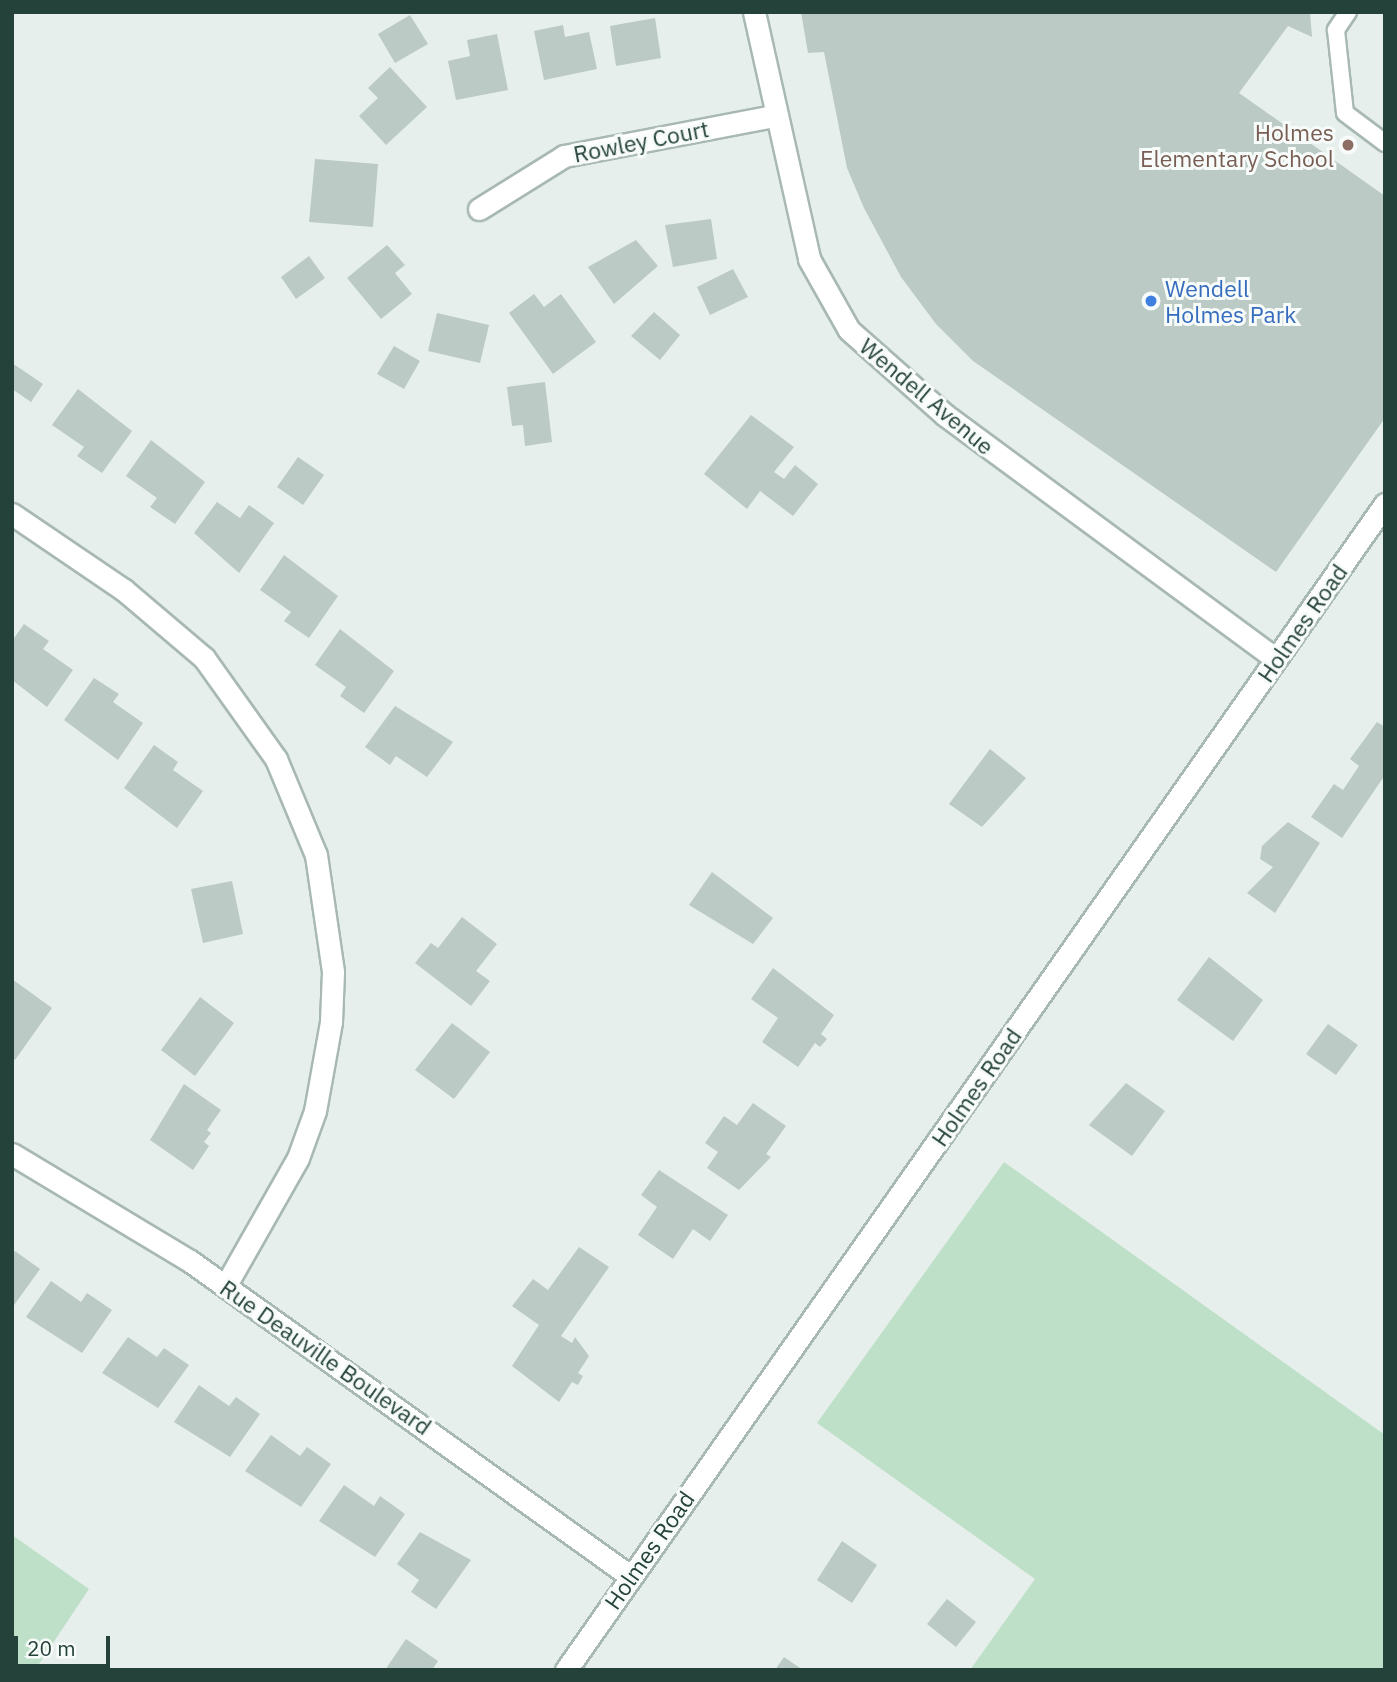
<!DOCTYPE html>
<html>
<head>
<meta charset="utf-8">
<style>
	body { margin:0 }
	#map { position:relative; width:1397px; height:1682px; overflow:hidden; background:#e6efeb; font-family:"IBM Plex Sans",sans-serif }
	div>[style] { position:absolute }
	.green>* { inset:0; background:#bfe0c8 }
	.building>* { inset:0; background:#bbcac4 }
	.roads { filter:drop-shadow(2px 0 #a8b8b2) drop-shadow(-2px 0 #a8b8b2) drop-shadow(0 2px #a8b8b2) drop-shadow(0 -2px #a8b8b2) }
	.lane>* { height:16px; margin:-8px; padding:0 8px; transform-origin:8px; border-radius:8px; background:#fff }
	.street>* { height:21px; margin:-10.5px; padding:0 10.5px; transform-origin:10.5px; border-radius:10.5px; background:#fff }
	.secondary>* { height:21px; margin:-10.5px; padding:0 10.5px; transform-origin:10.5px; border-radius:10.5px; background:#fff }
	.dots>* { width:19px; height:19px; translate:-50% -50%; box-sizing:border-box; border:4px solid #f7fbf9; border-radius:50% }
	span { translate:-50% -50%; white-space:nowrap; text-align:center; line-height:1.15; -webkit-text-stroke:6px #f7fbf9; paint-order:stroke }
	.education-label { font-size:23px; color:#785e54 }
	.right { translate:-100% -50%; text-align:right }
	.street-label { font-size:23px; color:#24423a }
	.shop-label { font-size:23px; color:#366cbe }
	.left { translate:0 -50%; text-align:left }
	.frame { position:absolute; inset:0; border:14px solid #24423a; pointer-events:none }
	.scale { position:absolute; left:14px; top:1636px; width:96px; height:32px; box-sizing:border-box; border:4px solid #24423a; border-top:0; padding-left:9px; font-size:21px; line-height:24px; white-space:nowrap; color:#24423a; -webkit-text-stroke:5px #f7fbf9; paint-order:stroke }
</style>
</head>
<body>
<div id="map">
	<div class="green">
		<div style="clip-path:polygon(1004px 1162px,1385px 1435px,1385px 1670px,970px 1670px,1035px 1579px,817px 1423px)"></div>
		<div style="clip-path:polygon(12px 1535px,89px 1589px,35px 1670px,12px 1670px)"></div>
	</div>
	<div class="building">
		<div style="clip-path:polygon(801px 12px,1310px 12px,1312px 37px,1288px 26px,1239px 93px,1385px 196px,1385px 418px,1276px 572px,973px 361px,936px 324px,901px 277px,864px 208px,847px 168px,824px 52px,808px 53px)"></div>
		<div style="clip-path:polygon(410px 15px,428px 44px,395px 63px,378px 34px)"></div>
		<div style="clip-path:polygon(655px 18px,661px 58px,616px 66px,610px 26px)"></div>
		<div style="clip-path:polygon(563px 25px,565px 37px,589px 32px,597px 69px,544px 80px,534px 31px)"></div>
		<div style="clip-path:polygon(497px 34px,508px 90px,456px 100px,448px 61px,470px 56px,467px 40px)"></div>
		<div style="clip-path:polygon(390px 67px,427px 107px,386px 145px,359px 116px,378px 98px,368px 88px)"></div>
		<div style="clip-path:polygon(315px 159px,378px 164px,373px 227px,309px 222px)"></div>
		<div style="clip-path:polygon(711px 219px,717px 259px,673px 267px,665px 225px)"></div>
		<div style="clip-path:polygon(636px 240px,658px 266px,614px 304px,588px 267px)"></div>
		<div style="clip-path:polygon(387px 245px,405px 265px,395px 273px,412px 294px,381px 319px,347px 278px)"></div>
		<div style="clip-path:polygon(309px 256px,325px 278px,296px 299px,281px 277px)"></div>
		<div style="clip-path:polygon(733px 269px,748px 297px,710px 315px,697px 287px)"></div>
		<div style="clip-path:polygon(534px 294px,544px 307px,561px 294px,596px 342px,553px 374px,509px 313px)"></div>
		<div style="clip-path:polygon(654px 312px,680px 335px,660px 360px,631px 336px)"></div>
		<div style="clip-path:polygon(437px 313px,489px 325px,480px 363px,428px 351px)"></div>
		<div style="clip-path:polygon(394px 346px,420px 361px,404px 389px,377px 374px)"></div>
		<div style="clip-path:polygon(12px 363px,43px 384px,31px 402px,12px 389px)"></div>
		<div style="clip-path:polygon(545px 382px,552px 442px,525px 446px,523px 425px,512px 426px,507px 387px)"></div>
		<div style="clip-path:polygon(78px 389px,132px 431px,102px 473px,77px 456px,84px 447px,52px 425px)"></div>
		<div style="clip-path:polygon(751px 415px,794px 447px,774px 472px,784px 479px,795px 465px,818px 484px,793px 516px,760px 491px,747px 509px,704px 474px)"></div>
		<div style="clip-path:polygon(151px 440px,205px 482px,175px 524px,150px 507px,157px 498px,126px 476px)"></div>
		<div style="clip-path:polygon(298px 457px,324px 475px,303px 505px,277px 487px)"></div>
		<div style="clip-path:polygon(217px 502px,240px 518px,249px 505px,274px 523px,239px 573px,194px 533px)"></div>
		<div style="clip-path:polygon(284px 555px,338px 596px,309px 638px,284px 621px,291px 612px,260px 590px)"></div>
		<div style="clip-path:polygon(24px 624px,49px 641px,43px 649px,73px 670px,47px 707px,12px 680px,12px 641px)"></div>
		<div style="clip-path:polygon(340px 629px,394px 671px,364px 713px,340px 696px,346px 687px,315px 665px)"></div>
		<div style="clip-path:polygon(94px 678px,119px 694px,113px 702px,143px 723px,118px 760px,64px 720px)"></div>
		<div style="clip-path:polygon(395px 706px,453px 742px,427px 777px,396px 756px,390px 765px,365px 747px)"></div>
		<div style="clip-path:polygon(1377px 722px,1385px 727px,1385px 775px,1342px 838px,1311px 817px,1334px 784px,1343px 790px,1359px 766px,1350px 759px)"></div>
		<div style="clip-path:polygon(154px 745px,178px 762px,173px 770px,203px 791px,177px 828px,124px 788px)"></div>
		<div style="clip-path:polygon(990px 749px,1026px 778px,982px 827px,949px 804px)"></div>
		<div style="clip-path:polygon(1288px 822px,1320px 843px,1275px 913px,1247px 893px,1273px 867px,1260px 859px,1262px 846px)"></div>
		<div style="clip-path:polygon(712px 872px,773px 918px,753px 944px,689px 905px)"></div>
		<div style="clip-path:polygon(232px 881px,243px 934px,203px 943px,191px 889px)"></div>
		<div style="clip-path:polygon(462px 917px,497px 944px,476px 971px,490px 981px,471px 1006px,415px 963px,431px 943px,438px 948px)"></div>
		<div style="clip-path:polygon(1209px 957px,1263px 1000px,1233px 1041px,1177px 1000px)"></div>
		<div style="clip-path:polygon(773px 968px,834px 1015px,821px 1034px,827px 1039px,820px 1047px,815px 1043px,798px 1067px,762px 1042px,778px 1018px,751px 999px)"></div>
		<div style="clip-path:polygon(12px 979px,52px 1008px,15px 1060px,12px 1058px)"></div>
		<div style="clip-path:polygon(200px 997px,234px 1023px,195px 1076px,161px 1050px)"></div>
		<div style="clip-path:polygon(452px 1023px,490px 1052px,454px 1099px,415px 1070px)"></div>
		<div style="clip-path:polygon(1328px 1024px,1358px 1045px,1336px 1075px,1306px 1054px)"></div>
		<div style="clip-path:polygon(1126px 1083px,1165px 1111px,1132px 1156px,1089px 1125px)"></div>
		<div style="clip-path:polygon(184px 1084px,221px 1110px,207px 1130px,211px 1133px,204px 1142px,209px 1146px,193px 1170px,150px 1140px)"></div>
		<div style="clip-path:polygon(753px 1103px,786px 1126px,766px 1154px,771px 1157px,739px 1190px,707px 1168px,718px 1152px,705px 1143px,724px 1116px,737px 1125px)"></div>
		<div style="clip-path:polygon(659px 1170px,728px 1215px,710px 1241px,693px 1229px,673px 1259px,638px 1235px,657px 1207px,641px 1195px)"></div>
		<div style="clip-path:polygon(579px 1247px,609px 1267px,561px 1336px,572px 1343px,575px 1337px,589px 1356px,578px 1373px,583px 1376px,578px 1385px,572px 1382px,559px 1402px,512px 1366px,539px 1325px,512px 1306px,533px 1279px,548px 1290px)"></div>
		<div style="clip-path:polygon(15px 1251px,40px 1269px,12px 1308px,12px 1255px)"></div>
		<div style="clip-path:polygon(51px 1281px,81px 1302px,87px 1293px,112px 1310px,82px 1353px,26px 1317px)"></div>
		<div style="clip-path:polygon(128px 1337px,157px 1357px,164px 1348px,189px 1365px,158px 1408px,102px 1373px)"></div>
		<div style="clip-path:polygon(199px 1385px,229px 1406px,236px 1397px,260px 1414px,230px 1457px,174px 1422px)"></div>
		<div style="clip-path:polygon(271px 1435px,300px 1456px,307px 1447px,331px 1464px,301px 1507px,245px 1471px)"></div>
		<div style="clip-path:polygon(344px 1485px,374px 1506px,380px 1496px,405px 1514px,375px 1557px,319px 1521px)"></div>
		<div style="clip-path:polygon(420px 1532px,471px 1560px,436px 1609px,411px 1592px,419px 1580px,397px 1564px)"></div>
		<div style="clip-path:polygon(842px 1541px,877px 1565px,852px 1603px,817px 1580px)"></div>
		<div style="clip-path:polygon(947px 1599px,976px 1622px,956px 1647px,927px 1624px)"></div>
		<div style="clip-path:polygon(406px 1639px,438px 1661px,432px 1670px,385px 1670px)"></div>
		<div style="clip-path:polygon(784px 1657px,803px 1670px,775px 1670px)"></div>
	</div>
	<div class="roads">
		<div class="lane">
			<div style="left:1348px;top:12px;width:22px;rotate:124deg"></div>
			<div style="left:1336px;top:30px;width:83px;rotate:83.8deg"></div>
			<div style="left:1345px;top:113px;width:50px;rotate:36.9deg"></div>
		</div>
		<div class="street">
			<div style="left:754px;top:12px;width:253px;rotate:77.4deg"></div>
			<div style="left:809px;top:259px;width:81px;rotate:60.6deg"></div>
			<div style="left:849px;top:330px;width:128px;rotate:41.5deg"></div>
			<div style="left:945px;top:415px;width:411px;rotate:36.4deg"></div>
			<div style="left:479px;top:209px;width:100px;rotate:-31.9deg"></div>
			<div style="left:564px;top:156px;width:214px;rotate:-10.8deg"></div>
			<div style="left:12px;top:514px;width:135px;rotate:34.2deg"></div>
			<div style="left:124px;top:590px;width:105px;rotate:40.4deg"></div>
			<div style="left:204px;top:658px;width:124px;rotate:54.5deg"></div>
			<div style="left:276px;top:759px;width:104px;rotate:67.4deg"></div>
			<div style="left:316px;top:855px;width:118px;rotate:81.7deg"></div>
			<div style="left:333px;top:972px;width:50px;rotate:92.3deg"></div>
			<div style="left:331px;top:1022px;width:90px;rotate:100.2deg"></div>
			<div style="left:315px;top:1111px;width:50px;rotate:109.9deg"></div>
			<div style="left:298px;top:1158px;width:146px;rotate:119.6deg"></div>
			<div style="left:12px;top:1154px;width:208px;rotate:31deg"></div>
			<div style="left:190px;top:1261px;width:541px;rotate:35.6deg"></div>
		</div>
		<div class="secondary">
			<div style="left:566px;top:1670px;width:1425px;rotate:-54.92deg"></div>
		</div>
	</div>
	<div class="dots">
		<div style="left:1348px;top:145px;background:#8d6e63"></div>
		<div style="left:1151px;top:301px;background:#3f7fe0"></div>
	</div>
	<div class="education-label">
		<span class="right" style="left:1334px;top:145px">Holmes<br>Elementary School</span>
	</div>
	<div class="street-label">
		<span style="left:641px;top:141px;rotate:-11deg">Rowley Court</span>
		<span style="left:927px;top:396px;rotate:40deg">Wendell Avenue</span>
		<span style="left:1302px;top:623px;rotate:-55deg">Holmes Road</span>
		<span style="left:976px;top:1087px;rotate:-55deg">Holmes Road</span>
		<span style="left:326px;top:1357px;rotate:35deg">Rue Deauville Boulevard</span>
		<span style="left:649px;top:1550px;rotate:-55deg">Holmes Road</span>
	</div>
	<div class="shop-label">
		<span class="left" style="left:1165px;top:301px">Wendell<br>Holmes Park</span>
	</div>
	<div class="frame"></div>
	<div class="scale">20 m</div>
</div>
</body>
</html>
